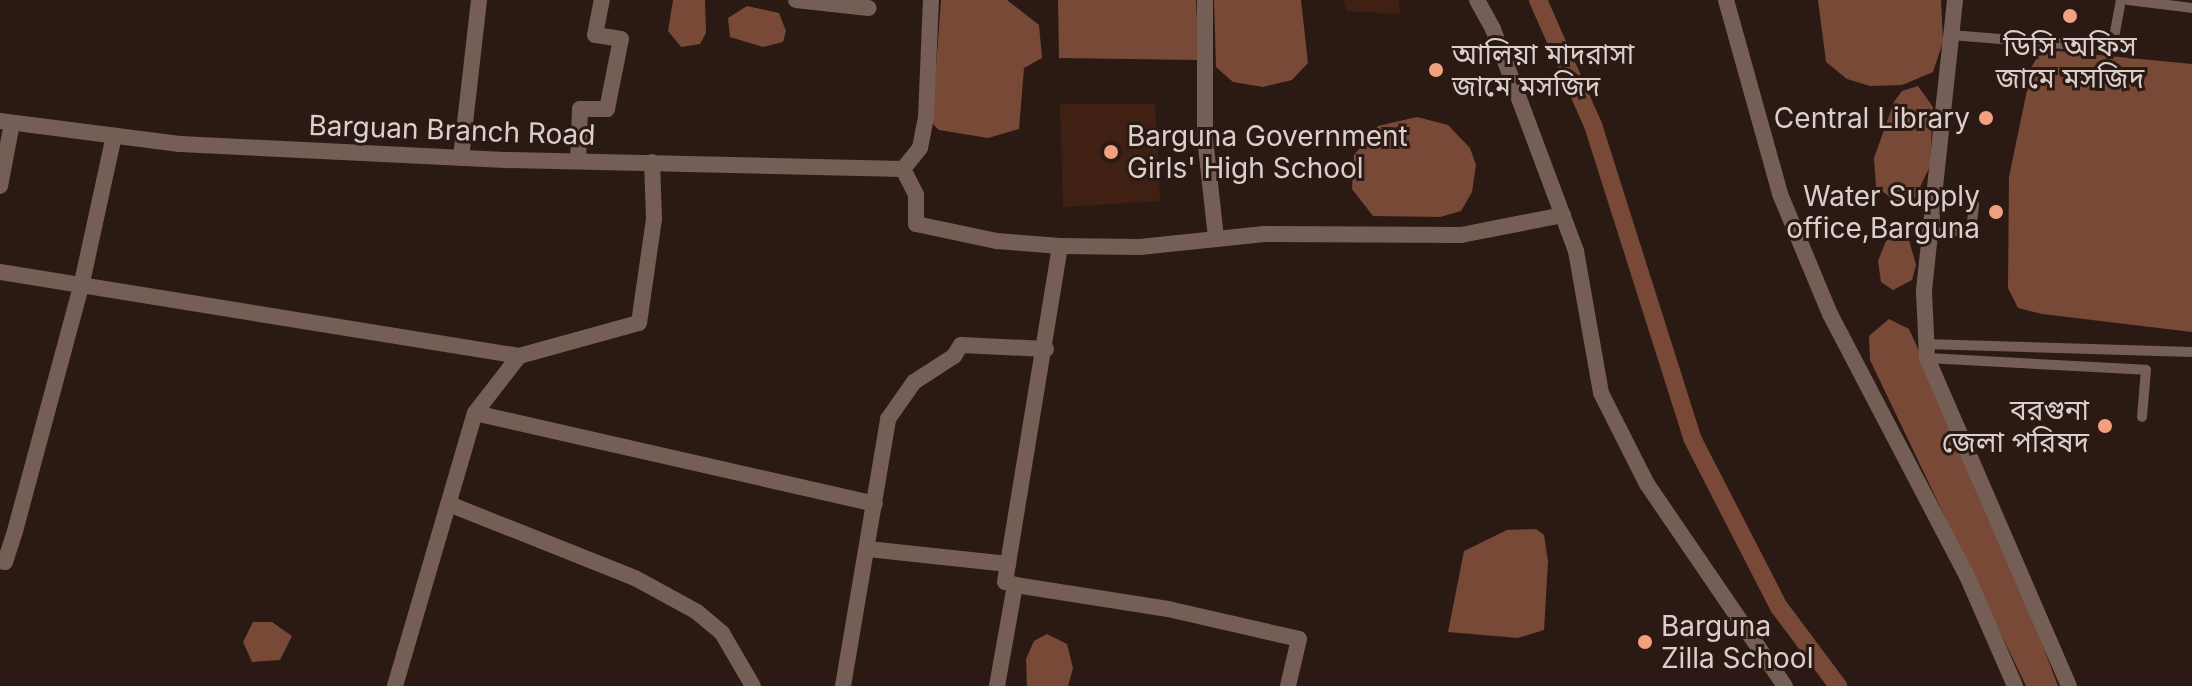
<!DOCTYPE html>
<html>
<head>
<meta charset="utf-8">
<style>
	body { margin:0 }
	#map { position:relative; width:2192px; height:686px; overflow:hidden; background:#2b1a14; font-family:Inter,"Noto Sans Bengali",sans-serif }
	div>[style] { position:absolute }
	.green>* { inset:0; background:#402013 }
	.water>* { inset:0; background:#784936 }
	.canal>* { height:18px; margin:-9px; padding:0 9px; transform-origin:9px; border-radius:9px; background:#784936 }
	.service>* { height:10px; margin:-5px; padding:0 5px; transform-origin:5px; border-radius:5px; background:#745e55 }
	.minor>* { height:16px; margin:-8px; padding:0 8px; transform-origin:8px; border-radius:8px; background:#745e55 }
	.tertiary>* { height:16px; margin:-8px; padding:0 8px; transform-origin:8px; border-radius:8px; background:#745e55 }
	.dots>* { width:22px; height:22px; translate:-50% -50%; box-sizing:border-box; border:4px solid #2b1a14; border-radius:50% }
	span { translate:-50% -50%; white-space:nowrap; text-align:center; line-height:1.15; -webkit-text-stroke:6px #2b1a14; paint-order:stroke }
	.poi-label { font-size:28px; color:#dacfca }
	.left { translate:0 -50%; text-align:left }
	.right { translate:-100% -50%; text-align:right }
	.street-label { font-size:28px; color:#dacfca }
</style>
</head>
<body>
<div id="map">
	<div class="green">
		<div style="clip-path:polygon(1343px 0,1398px 0,1401px 14px,1347px 11px)"></div>
		<div style="clip-path:polygon(1060px 104px,1155px 104px,1160px 201px,1063px 207px)"></div>
	</div>
	<div class="water">
		<div style="clip-path:polygon(673px 0,705px 0,706px 33px,700px 44px,681px 47px,668px 31px)"></div>
		<div style="clip-path:polygon(941px 0,1007px 0,1039px 25px,1042px 58px,1024px 68px,1019px 129px,988px 138px,939px 130px,932px 123px)"></div>
		<div style="clip-path:polygon(1058px 0,1196px 0,1199px 60px,1059px 58px)"></div>
		<div style="clip-path:polygon(1214px 0,1301px 0,1308px 63px,1292px 80px,1263px 87px,1233px 82px,1216px 67px)"></div>
		<div style="clip-path:polygon(1818px 0,1941px 0,1943px 42px,1933px 72px,1902px 85px,1870px 86px,1847px 79px,1826px 62px)"></div>
		<div style="clip-path:polygon(747px 6px,779px 13px,786px 31px,783px 42px,763px 47px,730px 37px,728px 18px)"></div>
		<div style="clip-path:polygon(2058px 51px,2192px 64px,2192px 332px,2042px 314px,2018px 308px,2008px 288px,2009px 177px,2032px 66px,2038px 56px)"></div>
		<div style="clip-path:polygon(1918px 86px,1933px 107px,1930px 166px,1915px 198px,1896px 201px,1876px 187px,1874px 158px,1894px 102px,1902px 91px)"></div>
		<div style="clip-path:polygon(1417px 117px,1448px 125px,1470px 148px,1476px 165px,1472px 192px,1461px 211px,1440px 217px,1373px 216px,1352px 189px,1354px 155px,1378px 126px)"></div>
		<div style="clip-path:polygon(1898px 235px,1909px 240px,1916px 265px,1912px 280px,1893px 290px,1881px 282px,1878px 261px,1886px 241px)"></div>
		<div style="clip-path:polygon(1889px 319px,1909px 329px,1996px 521px,2058px 686px,2026px 686px,1870px 360px,1869px 336px)"></div>
		<div style="clip-path:polygon(1536px 529px,1544px 535px,1548px 561px,1544px 630px,1518px 638px,1448px 632px,1464px 551px,1507px 530px)"></div>
		<div style="clip-path:polygon(253px 622px,272px 622px,292px 636px,280px 660px,252px 662px,243px 642px)"></div>
		<div style="clip-path:polygon(1047px 634px,1067px 644px,1073px 668px,1068px 686px,1027px 686px,1026px 659px,1034px 641px)"></div>
	</div>
	<div class="canal">
		<div style="left:1538px;top:0;width:137px;rotate:66.3deg"></div>
		<div style="left:1593px;top:125px;width:328px;rotate:72.4deg"></div>
		<div style="left:1692px;top:438px;width:190px;rotate:62.8deg"></div>
		<div style="left:1779px;top:607px;width:99px;rotate:53.2deg"></div>
	</div>
	<div class="service">
		<div style="left:2128px;top:0;width:64px;rotate:7.1deg"></div>
		<div style="left:1951px;top:35px;width:162px;rotate:4.6deg"></div>
		<div style="left:2112px;top:48px;width:49px;rotate:-79.4deg"></div>
		<div style="left:1931px;top:233px;width:40px;rotate:-4.3deg"></div>
		<div style="left:1971px;top:230px;width:26px;rotate:-83deg"></div>
		<div style="left:1925px;top:344px;width:267px;rotate:1.7deg"></div>
		<div style="left:1927px;top:358px;width:219px;rotate:3.1deg"></div>
		<div style="left:2146px;top:370px;width:47px;rotate:94.9deg"></div>
	</div>
	<div class="minor">
		<div style="left:796px;top:0;width:73px;rotate:6.3deg"></div>
		<div style="left:1205px;top:0;width:138px;rotate:90deg"></div>
		<div style="left:1205px;top:138px;width:100px;rotate:83.7deg"></div>
		<div style="left:1477px;top:0;width:33px;rotate:61deg"></div>
		<div style="left:1493px;top:29px;width:237px;rotate:69.5deg"></div>
		<div style="left:1576px;top:251px;width:144px;rotate:80deg"></div>
		<div style="left:1601px;top:393px;width:102px;rotate:63.2deg"></div>
		<div style="left:1647px;top:484px;width:245px;rotate:55.7deg"></div>
		<div style="left:1955px;top:0;width:293px;rotate:96.1deg"></div>
		<div style="left:1924px;top:291px;width:67px;rotate:87.4deg"></div>
		<div style="left:1927px;top:358px;width:357px;rotate:66.6deg"></div>
		<div style="left:0;top:121px;width:181px;rotate:7.3deg"></div>
		<div style="left:180px;top:144px;width:331px;rotate:2.8deg"></div>
		<div style="left:511px;top:160px;width:392px;rotate:1.3deg"></div>
		<div style="left:461px;top:158px;width:159px;rotate:-83.5deg"></div>
		<div style="left:578px;top:161px;width:52px;rotate:-87.8deg"></div>
		<div style="left:580px;top:109px;width:27px"></div>
		<div style="left:607px;top:109px;width:71px;rotate:-78.7deg"></div>
		<div style="left:621px;top:39px;width:26px;rotate:-171deg"></div>
		<div style="left:595px;top:35px;width:36px;rotate:-79deg"></div>
		<div style="left:903px;top:169px;width:29px;rotate:63deg"></div>
		<div style="left:916px;top:195px;width:29px;rotate:90deg"></div>
		<div style="left:916px;top:224px;width:83px;rotate:11.9deg"></div>
		<div style="left:997px;top:241px;width:63px;rotate:4.5deg"></div>
		<div style="left:1060px;top:246px;width:80px;rotate:0.7deg"></div>
		<div style="left:1140px;top:247px;width:125px;rotate:-6deg"></div>
		<div style="left:1264px;top:234px;width:197px;rotate:0.3deg"></div>
		<div style="left:1461px;top:235px;width:104px;rotate:-11.1deg"></div>
		<div style="left:903px;top:169px;width:27px;rotate:-51deg"></div>
		<div style="left:920px;top:148px;width:31px;rotate:-79deg"></div>
		<div style="left:926px;top:118px;width:118px;rotate:-87.6deg"></div>
		<div style="left:0;top:186px;width:64px;rotate:-79.2deg"></div>
		<div style="left:0;top:272px;width:526px;rotate:9.19deg"></div>
		<div style="left:475px;top:413px;width:410px;rotate:12.8deg"></div>
		<div style="left:449px;top:504px;width:200px;rotate:21.7deg"></div>
		<div style="left:635px;top:578px;width:71px;rotate:28.7deg"></div>
		<div style="left:697px;top:612px;width:33px;rotate:40deg"></div>
		<div style="left:722px;top:633px;width:61px;rotate:59.7deg"></div>
		<div style="left:868px;top:549px;width:141px;rotate:6.1deg"></div>
		<div style="left:0;top:561px;width:5px;rotate:11deg"></div>
		<div style="left:5px;top:562px;width:33px;rotate:-72deg"></div>
		<div style="left:15px;top:531px;width:253px;rotate:-74.9deg"></div>
		<div style="left:81px;top:287px;width:155px;rotate:-77.7deg"></div>
		<div style="left:1015px;top:585px;width:10px;rotate:-163deg"></div>
		<div style="left:1005px;top:582px;width:340px;rotate:-80.7deg"></div>
		<div style="left:395px;top:686px;width:284px;rotate:-73.7deg"></div>
		<div style="left:475px;top:413px;width:72px;rotate:-52.3deg"></div>
		<div style="left:519px;top:356px;width:124px;rotate:-15.4deg"></div>
		<div style="left:639px;top:323px;width:105px;rotate:-81.8deg"></div>
		<div style="left:654px;top:219px;width:57px;rotate:-92deg"></div>
		<div style="left:843px;top:686px;width:271px;rotate:-80.4deg"></div>
		<div style="left:888px;top:419px;width:45px;rotate:-54.9deg"></div>
		<div style="left:914px;top:382px;width:48px;rotate:-33deg"></div>
		<div style="left:954px;top:356px;width:13px;rotate:-58deg"></div>
		<div style="left:961px;top:345px;width:85px;rotate:2.7deg"></div>
		<div style="left:997px;top:686px;width:103px;rotate:-79.9deg"></div>
		<div style="left:1015px;top:585px;width:155px;rotate:8.9deg"></div>
		<div style="left:1168px;top:609px;width:134px;rotate:12.9deg"></div>
		<div style="left:1299px;top:639px;width:48px;rotate:103.2deg"></div>
	</div>
	<div class="tertiary">
		<div style="left:1726px;top:0;width:201px;rotate:74.4deg"></div>
		<div style="left:1780px;top:194px;width:130px;rotate:67.4deg"></div>
		<div style="left:1830px;top:314px;width:296px;rotate:62.4deg"></div>
		<div style="left:1967px;top:576px;width:120px;rotate:66.4deg"></div>
	</div>
	<div class="dots">
		<div style="left:2070px;top:16px;background:#f2a080"></div>
		<div style="left:1436px;top:70px;background:#f2a080"></div>
		<div style="left:1986px;top:118px;background:#f2a080"></div>
		<div style="left:1111px;top:152px;background:#f2a080"></div>
		<div style="left:1996px;top:212px;background:#f2a080"></div>
		<div style="left:2105px;top:426px;background:#f2a080"></div>
		<div style="left:1645px;top:642px;background:#f2a080"></div>
	</div>
	<div class="poi-label">
		<span style="left:2070px;top:62px">ডিসি অফিস<br>জামে মসজিদ</span>
		<span class="left" style="left:1452px;top:70px">আলিয়া মাদরাসা<br>জামে মসজিদ</span>
		<span class="right" style="left:1970px;top:118px">Central Library</span>
		<span class="left" style="left:1127px;top:152px">Barguna Government<br>Girls' High School</span>
		<span class="right" style="left:1980px;top:212px">Water Supply<br>office,Barguna</span>
		<span class="right" style="left:2089px;top:426px">বরগুনা<br>জেলা পরিষদ</span>
		<span class="left" style="left:1661px;top:642px">Barguna<br>Zilla School</span>
	</div>
	<div class="street-label">
		<span style="left:452px;top:130px;rotate:2deg">Barguan Branch Road</span>
	</div>
</div>
</body>
</html>
